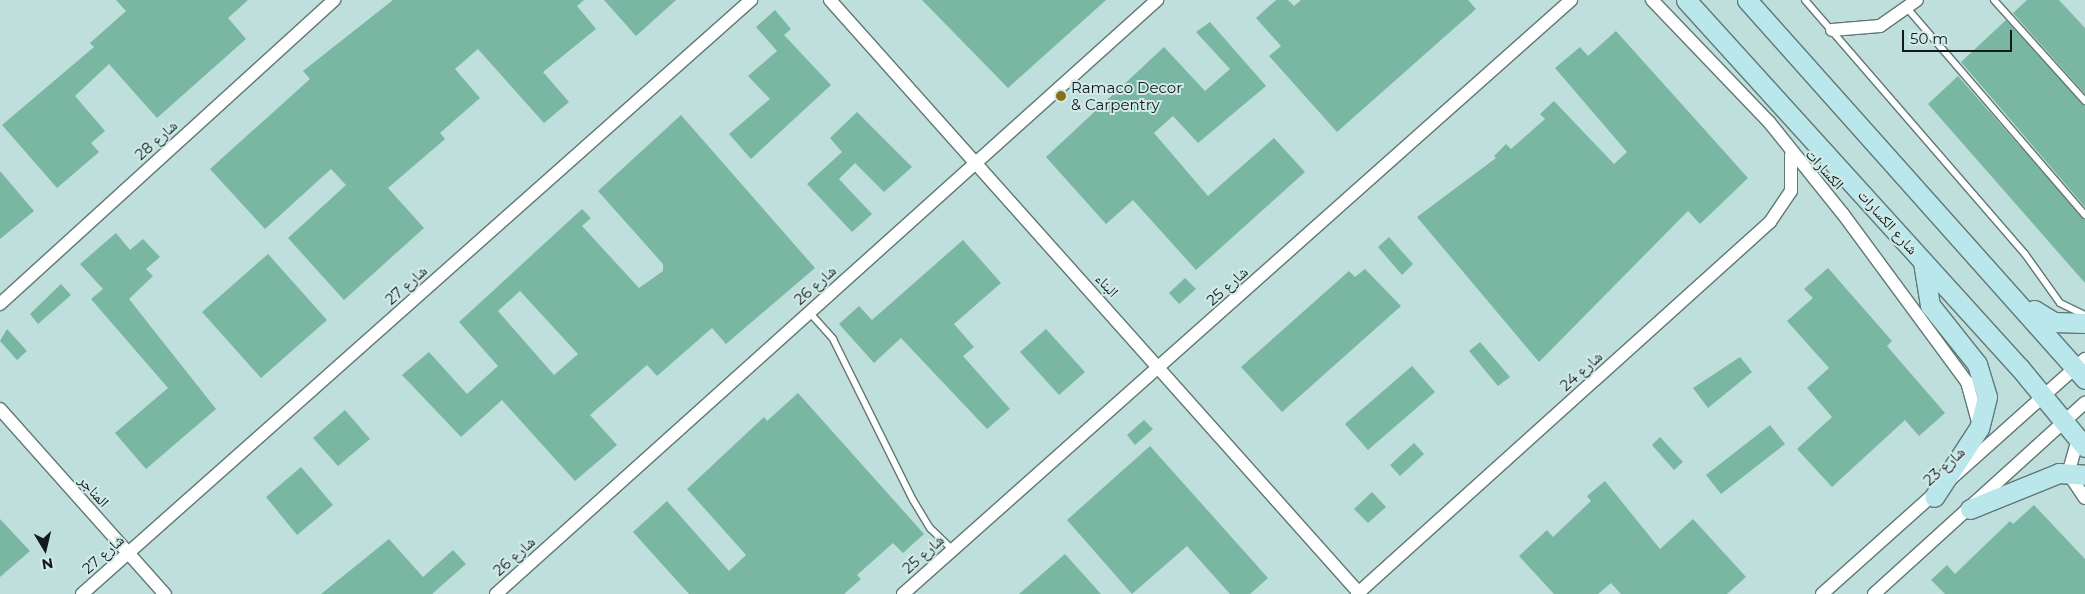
<!DOCTYPE html>
<html>
<head>
<meta charset="utf-8">
<style>
	body { margin:0 }
	#map { position:relative; width:2085px; height:594px; overflow:hidden; background:#d1eae7; font-family:Montserrat,"Noto Naskh Arabic",sans-serif }
	div>[style] { position:absolute }
	.built>* { inset:0; background:#bedfdc }
	.building>* { inset:0; background:#7ab7a2 }
	.roads { filter:drop-shadow(1px 0 #627875) drop-shadow(-1px 0 #627875) drop-shadow(0 1px #627875) drop-shadow(0 -1px #627875) }
	.lane>* { height:6px; margin:-3px; padding:0 3px; transform-origin:3px; border-radius:3px; background:#fff }
	.street>* { height:12px; margin:-6px; padding:0 6px; transform-origin:6px; border-radius:6px; background:#fff }
	.secondary>* { height:19px; margin:-9.5px; padding:0 9.5px; transform-origin:9.5px; border-radius:9.5px; background:#bae7ec }
	.dots>* { width:14px; height:14px; translate:-50% -50%; box-sizing:border-box; border:2px solid #d1eae7; border-radius:50% }
	span { translate:-50% -50%; white-space:nowrap; text-align:center; line-height:1.15; -webkit-text-stroke:4px #d1eae7; paint-order:stroke }
	.poi-label { font-size:15px; color:#121b1a }
	.left { translate:0 -50%; text-align:left }
	.street-label { font-size:15px; color:#121b1a }
	.north { position:absolute; left:20px; top:524px; width:50px; height:50px; -webkit-text-stroke:4px #d1eae7; paint-order:stroke; rotate:171deg; font-size:14px; font-weight:700; line-height:20px; text-align:center; color:#121b1a }
	.north::after { content:''; display:block; margin:auto; width:18px; height:22px; background:#121b1a; clip-path:polygon(50% 0,100% 100%,50% 72%,0 100%) }
	.scale { position:absolute; left:1902px; top:30px; width:110px; height:22px; box-sizing:border-box; border:2px solid #121b1a; border-top:0; padding-left:6px; font-size:15px; line-height:18px; white-space:nowrap; color:#121b1a; -webkit-text-stroke:4px #d1eae7; paint-order:stroke }
</style>
</head>
<body>
<div id="map">
	<div class="built">
		<div style="clip-path:polygon(0 0,2085px 0,2085px 594px,0 594px)"></div>
	</div>
	<div class="building">
		<div style="clip-path:polygon(116px 0,248px 0,228px 18px,246px 39px,157px 118px,109px 64px,75px 96px,105px 131px,91px 143px,99px 152px,57px 188px,2px 125px,94px 47px,90px 43px,126px 11px)"></div>
		<div style="clip-path:polygon(393px 0,584px 0,577px 6px,596px 29px,543px 72px,569px 102px,544px 123px,478px 49px,455px 69px,480px 98px,440px 133px,445px 139px,388px 188px,424px 228px,344px 300px,288px 238px,346px 185px,331px 169px,265px 229px,210px 169px,310px 79px,303px 71px)"></div>
		<div style="clip-path:polygon(604px 0,676px 0,636px 36px)"></div>
		<div style="clip-path:polygon(922px 0,1106px 0,1008px 88px)"></div>
		<div style="clip-path:polygon(1276px 0,1288px 0,1294px 6px,1301px 0,1468px 0,1476px 9px,1337px 132px,1269px 56px,1281px 46px,1256px 18px)"></div>
		<div style="clip-path:polygon(2027px 0,2059px 0,2085px 28px,2085px 94px,2013px 13px)"></div>
		<div style="clip-path:polygon(775px 10px,791px 29px,784px 35px,831px 85px,751px 159px,729px 134px,770px 99px,748px 76px,777px 51px,756px 27px)"></div>
		<div style="clip-path:polygon(2006px 20px,2085px 106px,2085px 207px,1961px 62px)"></div>
		<div style="clip-path:polygon(1210px 22px,1266px 86px,1198px 143px,1173px 116px,1154px 133px,1208px 196px,1274px 138px,1305px 172px,1196px 270px,1133px 200px,1106px 224px,1046px 157px,1164px 47px,1205px 91px,1230px 69px,1196px 32px)"></div>
		<div style="clip-path:polygon(1616px 31px,1748px 178px,1700px 224px,1688px 211px,1539px 362px,1417px 217px,1496px 158px,1494px 156px,1506px 144px,1511px 149px,1545px 119px,1540px 114px,1554px 101px,1614px 164px,1627px 152px,1555px 68px,1580px 47px,1588px 56px)"></div>
		<div style="clip-path:polygon(1958px 76px,2085px 220px,2085px 283px,1928px 104px)"></div>
		<div style="clip-path:polygon(857px 112px,912px 167px,884px 192px,855px 163px,839px 179px,872px 214px,852px 232px,807px 184px,842px 152px,830px 138px)"></div>
		<div style="clip-path:polygon(evenodd,681px 115px,815px 268px,726px 344px,712px 328px,657px 376px,647px 365px,590px 415px,617px 445px,575px 481px,502px 400px,461px 437px,402px 375px,429px 352px,467px 394px,498px 366px,459px 322px,582px 209px,591px 218px,582px 226px,639px 288px,663px 271px,663px 264px,598px 191px,681px 115px,520px 291px,578px 354px,554px 375px,498px 311px,520px 291px)"></div>
		<div style="clip-path:polygon(0 171px,34px 211px,0 239px)"></div>
		<div style="clip-path:polygon(116px 233px,130px 250px,143px 239px,160px 257px,146px 269px,153px 276px,129px 299px,216px 409px,146px 469px,115px 433px,168px 388px,91px 299px,103px 289px,80px 264px)"></div>
		<div style="clip-path:polygon(1389px 237px,1413px 264px,1402px 275px,1378px 247px)"></div>
		<div style="clip-path:polygon(963px 240px,1001px 283px,954px 324px,974px 347px,963px 356px,1010px 409px,987px 429px,901px 338px,874px 363px,839px 324px,859px 306px,872px 320px)"></div>
		<div style="clip-path:polygon(268px 254px,327px 320px,261px 378px,202px 312px)"></div>
		<div style="clip-path:polygon(1828px 268px,1892px 341px,1887px 346px,1945px 413px,1919px 436px,1905px 420px,1832px 487px,1797px 449px,1832px 417px,1807px 388px,1829px 368px,1787px 321px,1813px 298px,1804px 289px)"></div>
		<div style="clip-path:polygon(1365px 269px,1401px 306px,1282px 412px,1241px 367px,1349px 271px,1355px 277px)"></div>
		<div style="clip-path:polygon(1185px 278px,1196px 289px,1179px 304px,1169px 293px)"></div>
		<div style="clip-path:polygon(61px 284px,71px 295px,38px 324px,30px 314px)"></div>
		<div style="clip-path:polygon(7px 329px,27px 351px,17px 360px,0 341px)"></div>
		<div style="clip-path:polygon(1046px 329px,1085px 372px,1059px 395px,1020px 352px)"></div>
		<div style="clip-path:polygon(1480px 342px,1510px 377px,1498px 386px,1469px 351px)"></div>
		<div style="clip-path:polygon(1740px 357px,1752px 372px,1708px 408px,1693px 388px)"></div>
		<div style="clip-path:polygon(1412px 366px,1435px 392px,1368px 450px,1345px 424px)"></div>
		<div style="clip-path:polygon(798px 393px,924px 534px,903px 553px,893px 543px,857px 575px,861px 579px,844px 594px,689px 594px,633px 532px,667px 501px,729px 571px,746px 555px,687px 489px,764px 417px,767px 421px)"></div>
		<div style="clip-path:polygon(345px 410px,370px 439px,338px 466px,313px 438px)"></div>
		<div style="clip-path:polygon(1144px 420px,1153px 429px,1135px 445px,1127px 435px)"></div>
		<div style="clip-path:polygon(1770px 425px,1785px 444px,1721px 494px,1706px 475px)"></div>
		<div style="clip-path:polygon(1660px 437px,1683px 462px,1674px 470px,1652px 445px)"></div>
		<div style="clip-path:polygon(1414px 443px,1424px 454px,1400px 476px,1390px 465px)"></div>
		<div style="clip-path:polygon(1150px 446px,1268px 578px,1250px 594px,1230px 594px,1187px 546px,1132px 594px,1067px 520px)"></div>
		<div style="clip-path:polygon(301px 467px,333px 505px,297px 535px,266px 497px)"></div>
		<div style="clip-path:polygon(1605px 481px,1660px 549px,1693px 519px,1746px 577px,1727px 594px,1621px 594px,1611px 583px,1598px 594px,1554px 594px,1519px 556px,1547px 530px,1553px 537px,1591px 501px,1587px 496px)"></div>
		<div style="clip-path:polygon(1372px 492px,1386px 507px,1368px 523px,1354px 509px)"></div>
		<div style="clip-path:polygon(2034px 505px,2085px 559px,2085px 594px,1945px 594px,1931px 580px,1947px 565px,1955px 574px,2010px 521px,2013px 524px)"></div>
		<div style="clip-path:polygon(0 519px,30px 551px,0 577px)"></div>
		<div style="clip-path:polygon(389px 539px,423px 577px,453px 550px,466px 564px,432px 594px,321px 594px)"></div>
		<div style="clip-path:polygon(1065px 554px,1101px 594px,1019px 594px)"></div>
	</div>
	<div class="roads">
		<div class="lane">
			<div style="left:1805px;top:0;width:336px;rotate:49.1deg"></div>
			<div style="left:2025px;top:254px;width:60px;rotate:54.5deg"></div>
			<div style="left:2060px;top:303px;width:28px;rotate:26deg"></div>
			<div style="left:1994px;top:0;width:136px;rotate:48deg"></div>
			<div style="left:1907px;top:8px;width:273px;rotate:49.3deg"></div>
			<div style="left:809px;top:312px;width:36px;rotate:48deg"></div>
			<div style="left:833px;top:339px;width:180px;rotate:63.6deg"></div>
			<div style="left:913px;top:500px;width:33px;rotate:59deg"></div>
			<div style="left:930px;top:528px;width:30px;rotate:44deg"></div>
		</div>
		<div class="street">
			<div style="left:830px;top:0;width:796px;rotate:48.26deg"></div>
			<div style="left:1652px;top:0;width:169px;rotate:46.2deg"></div>
			<div style="left:1769px;top:122px;width:118px;rotate:51.2deg"></div>
			<div style="left:1843px;top:214px;width:209px;rotate:53.6deg"></div>
			<div style="left:1967px;top:382px;width:41px;rotate:74.6deg"></div>
			<div style="left:1832px;top:30px;width:48px;rotate:-4.8deg"></div>
			<div style="left:1880px;top:26px;width:45px;rotate:-35.1deg"></div>
			<div style="left:0;top:304px;width:452px;rotate:-42.3deg"></div>
			<div style="left:0;top:409px;width:248px;rotate:48.3deg"></div>
			<div style="left:2078px;top:439px;width:35px;rotate:106deg"></div>
			<div style="left:2068px;top:473px;width:30px;rotate:56deg"></div>
			<div style="left:82px;top:594px;width:895px;rotate:-41.6deg"></div>
			<div style="left:496px;top:594px;width:889px;rotate:-41.94deg"></div>
			<div style="left:903px;top:594px;width:894px;rotate:-41.64deg"></div>
			<div style="left:1357px;top:594px;width:556px;rotate:-42.01deg"></div>
			<div style="left:1770px;top:222px;width:37px;rotate:-56deg"></div>
			<div style="left:1791px;top:191px;width:36px;rotate:-90deg"></div>
			<div style="left:1822px;top:594px;width:353px;rotate:-41.8deg"></div>
			<div style="left:1874px;top:594px;width:285px;rotate:-42.2deg"></div>
		</div>
		<div class="secondary">
			<div style="left:1686px;top:0;width:497px;rotate:47.8deg"></div>
			<div style="left:2020px;top:368px;width:102px;rotate:50.6deg"></div>
			<div style="left:1747px;top:0;width:508px;rotate:48.27deg"></div>
			<div style="left:1923px;top:262px;width:44px;rotate:80.8deg"></div>
			<div style="left:1930px;top:305px;width:75px;rotate:51.5deg"></div>
			<div style="left:1977px;top:364px;width:34px;rotate:73deg"></div>
			<div style="left:1987px;top:397px;width:32px;rotate:104deg"></div>
			<div style="left:1979px;top:428px;width:82px;rotate:123.1deg"></div>
			<div style="left:2034px;top:310px;width:23px;rotate:31deg"></div>
			<div style="left:2054px;top:322px;width:31px;rotate:2deg"></div>
			<div style="left:1970px;top:509px;width:96px;rotate:-22deg"></div>
			<div style="left:2059px;top:473px;width:26px;rotate:4deg"></div>
		</div>
	</div>
	<div class="dots">
		<div style="left:1061px;top:96px;background:#877315"></div>
	</div>
	<div class="poi-label">
		<span class="left" style="left:1071px;top:96px">Ramaco Decor<br>&amp; Carpentry</span>
	</div>
	<div class="street-label">
		<span style="left:156px;top:140px;rotate:-42deg">شارع 28</span>
		<span style="left:1825px;top:169px;rotate:48deg">الكسارات</span>
		<span style="left:1888px;top:222px;rotate:48deg">شارع الكسارات</span>
		<span style="left:406px;top:285px;rotate:-42deg">شارع 27</span>
		<span style="left:815px;top:285px;rotate:-42deg">شارع 26</span>
		<span style="left:1107px;top:285px;rotate:47deg">البناء</span>
		<span style="left:1227px;top:286px;rotate:-42deg">شارع 25</span>
		<span style="left:1581px;top:371px;rotate:-42deg">شارع 24</span>
		<span style="left:1944px;top:466px;rotate:-42deg">شارع 23</span>
		<span style="left:94px;top:491px;rotate:48deg">المناجر</span>
		<span style="left:103px;top:554px;rotate:-42deg">شارع 27</span>
		<span style="left:923px;top:554px;rotate:-42deg">شارع 25</span>
		<span style="left:514px;top:556px;rotate:-42deg">شارع 26</span>
	</div>
	<div class="north">N</div>
	<div class="scale">50 m</div>
</div>
</body>
</html>
